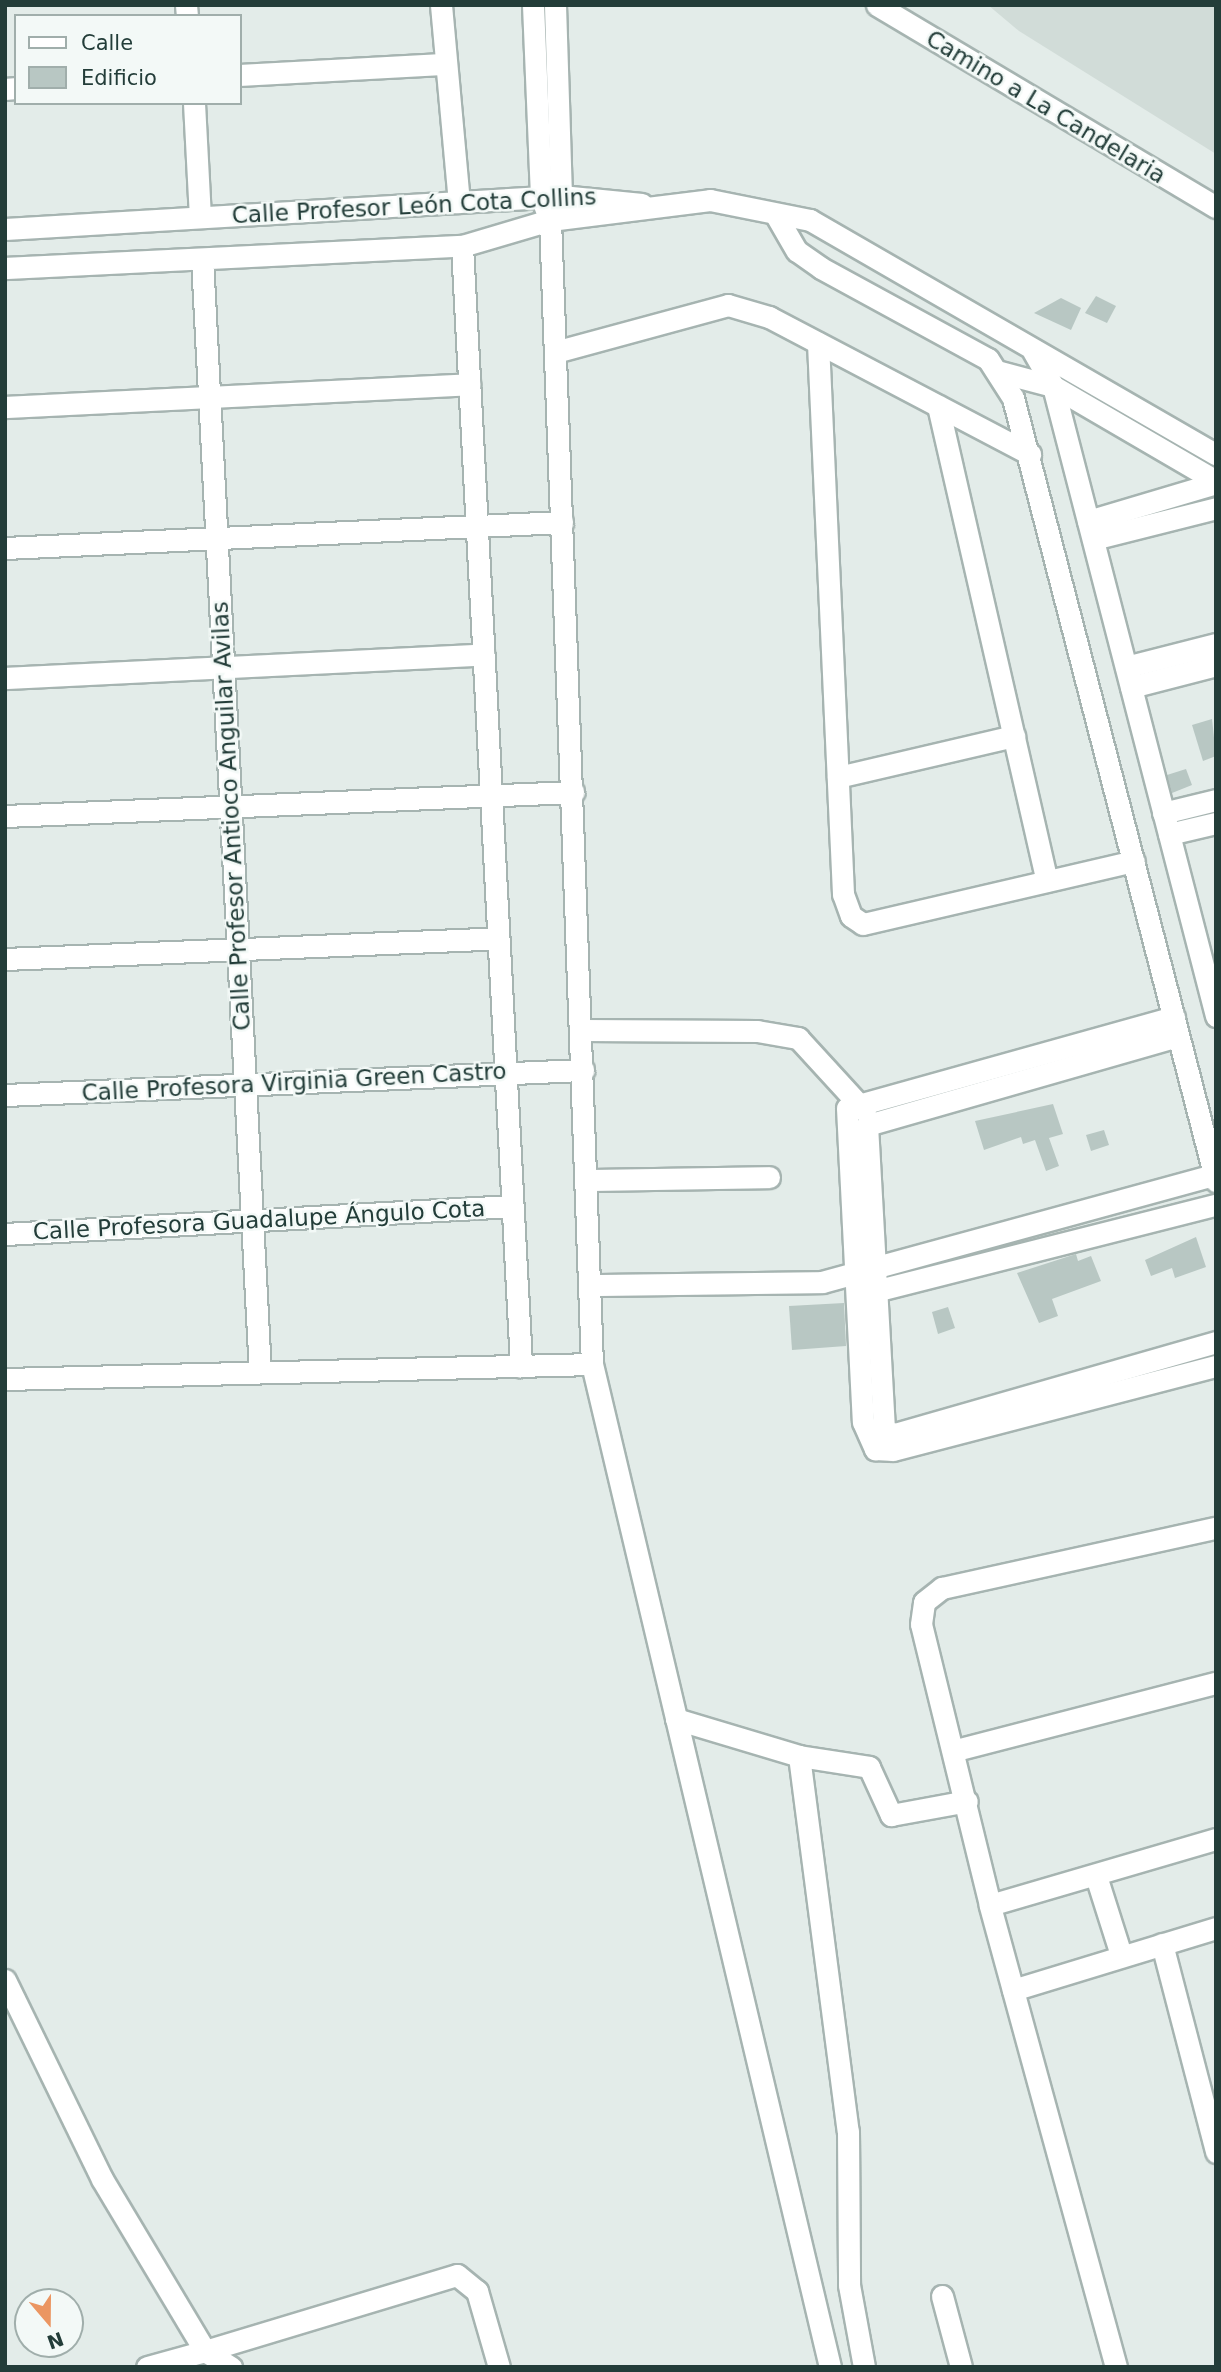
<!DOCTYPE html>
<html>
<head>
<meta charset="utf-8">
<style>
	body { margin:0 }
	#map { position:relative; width:1221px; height:2372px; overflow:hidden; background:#e3ece9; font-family:"DejaVu Sans",sans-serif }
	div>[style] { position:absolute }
	.built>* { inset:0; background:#d1dcd8 }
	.building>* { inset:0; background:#b8c7c3 }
	.roads { filter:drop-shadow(2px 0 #a6b4b1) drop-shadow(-2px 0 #a6b4b1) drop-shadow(0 2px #a6b4b1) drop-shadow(0 -2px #a6b4b1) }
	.minor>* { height:21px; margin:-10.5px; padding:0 10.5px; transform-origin:10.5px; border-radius:10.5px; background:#fff }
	span { translate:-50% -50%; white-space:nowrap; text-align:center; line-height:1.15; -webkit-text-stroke:5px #f3f9f7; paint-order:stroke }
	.street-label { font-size:23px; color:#233d39 }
	.frame { position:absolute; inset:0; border:7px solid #233d39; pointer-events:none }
	.legend { position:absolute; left:14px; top:14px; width:228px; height:91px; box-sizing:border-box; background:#f3f9f7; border:2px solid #a0aeab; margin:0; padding:9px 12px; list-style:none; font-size:21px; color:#233d39 }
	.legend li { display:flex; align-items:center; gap:14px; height:35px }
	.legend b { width:35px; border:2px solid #a0aeab }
	.north { position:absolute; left:14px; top:2288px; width:70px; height:70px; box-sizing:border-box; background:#f3f9f7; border:2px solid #a0aeab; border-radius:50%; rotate:160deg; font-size:19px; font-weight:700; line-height:28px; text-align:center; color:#233d39 }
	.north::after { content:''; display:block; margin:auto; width:24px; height:32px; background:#eb9662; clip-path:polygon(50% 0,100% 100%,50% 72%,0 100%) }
</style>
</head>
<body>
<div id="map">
	<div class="built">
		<div style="clip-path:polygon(988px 5px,1216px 5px,1216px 154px,1019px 31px)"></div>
	</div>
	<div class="building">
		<div style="clip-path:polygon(1096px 296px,1116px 306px,1107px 323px,1085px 313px)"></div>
		<div style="clip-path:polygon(1061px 298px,1081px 308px,1071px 330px,1034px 313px)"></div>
		<div style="clip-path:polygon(1212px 719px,1216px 756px,1203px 761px,1192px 725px)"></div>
		<div style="clip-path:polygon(1186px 769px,1192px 785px,1172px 793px,1167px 775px)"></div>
		<div style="clip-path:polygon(1053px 1104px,1063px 1134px,1049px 1138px,1059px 1166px,1046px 1171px,1035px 1140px,1023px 1144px,1021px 1137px,984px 1150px,975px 1121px)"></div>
		<div style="clip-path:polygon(1104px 1130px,1109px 1145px,1091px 1151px,1086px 1135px)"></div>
		<div style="clip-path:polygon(1196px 1237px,1206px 1267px,1175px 1278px,1172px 1268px,1151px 1276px,1145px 1260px)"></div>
		<div style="clip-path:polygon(1076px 1254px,1078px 1261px,1091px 1256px,1101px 1281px,1052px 1299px,1058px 1316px,1039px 1323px,1017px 1273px)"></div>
		<div style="clip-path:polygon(844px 1303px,846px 1346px,792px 1350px,789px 1306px)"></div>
		<div style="clip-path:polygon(948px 1307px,955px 1328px,938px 1334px,932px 1312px)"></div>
	</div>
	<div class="roads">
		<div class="minor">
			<div style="left:186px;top:5px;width:11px;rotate:85deg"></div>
			<div style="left:441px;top:5px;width:198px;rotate:84.8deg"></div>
			<div style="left:533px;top:5px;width:192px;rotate:87.6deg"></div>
			<div style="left:541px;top:197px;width:25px;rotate:69deg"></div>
			<div style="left:550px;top:220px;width:26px;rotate:-65deg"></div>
			<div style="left:561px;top:196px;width:191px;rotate:-91.8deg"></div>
			<div style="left:877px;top:5px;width:395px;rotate:30.8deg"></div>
			<div style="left:240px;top:75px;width:206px;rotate:-3.1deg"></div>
			<div style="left:5px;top:89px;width:11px;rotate:-5deg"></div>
			<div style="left:194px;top:103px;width:114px;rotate:87deg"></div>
			<div style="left:777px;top:217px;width:39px;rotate:60deg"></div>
			<div style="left:797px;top:251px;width:29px;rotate:35deg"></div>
			<div style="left:821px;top:268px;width:190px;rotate:28.6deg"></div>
			<div style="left:988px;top:359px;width:46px;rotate:57.3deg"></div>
			<div style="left:1013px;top:398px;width:809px;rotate:75.47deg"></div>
			<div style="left:550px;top:220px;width:1145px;rotate:87.9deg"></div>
			<div style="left:592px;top:1364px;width:1031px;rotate:76.65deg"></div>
			<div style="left:5px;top:229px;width:557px;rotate:-3.4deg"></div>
			<div style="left:561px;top:196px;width:81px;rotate:5.6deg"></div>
			<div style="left:462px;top:246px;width:1122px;rotate:86.98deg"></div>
			<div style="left:202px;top:259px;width:1115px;rotate:87.02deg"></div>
			<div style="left:5px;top:268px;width:458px;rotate:-2.8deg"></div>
			<div style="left:462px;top:246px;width:92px;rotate:-16.5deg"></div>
			<div style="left:550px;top:220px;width:161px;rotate:-7.1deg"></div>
			<div style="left:710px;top:200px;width:102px;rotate:11.3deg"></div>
			<div style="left:810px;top:220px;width:469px;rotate:30deg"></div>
			<div style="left:818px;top:343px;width:552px;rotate:87.4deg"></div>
			<div style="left:843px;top:894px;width:23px;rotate:70deg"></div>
			<div style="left:851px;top:916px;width:14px;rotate:34deg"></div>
			<div style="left:863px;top:924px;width:278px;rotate:-13.1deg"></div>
			<div style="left:1033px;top:351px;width:40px;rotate:60.3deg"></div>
			<div style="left:1053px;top:386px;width:651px;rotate:75.49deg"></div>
			<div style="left:555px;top:352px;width:179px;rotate:-15.2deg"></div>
			<div style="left:728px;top:305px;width:43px;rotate:16.3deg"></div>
			<div style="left:769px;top:317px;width:295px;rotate:27.7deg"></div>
			<div style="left:1000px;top:372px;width:55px;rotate:14.8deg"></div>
			<div style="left:1053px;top:386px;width:189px;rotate:30.2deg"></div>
			<div style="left:938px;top:406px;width:487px;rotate:77.1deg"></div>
			<div style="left:5px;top:407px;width:465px;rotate:-2.8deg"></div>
			<div style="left:1088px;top:521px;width:134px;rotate:-16.5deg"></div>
			<div style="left:1093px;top:539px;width:127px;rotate:-14.1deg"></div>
			<div style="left:5px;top:548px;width:558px;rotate:-2.67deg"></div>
			<div style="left:1126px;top:667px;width:93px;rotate:-14.3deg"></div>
			<div style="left:5px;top:678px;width:479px;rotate:-2.8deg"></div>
			<div style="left:1131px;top:687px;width:88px;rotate:-14.5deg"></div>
			<div style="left:838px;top:777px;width:181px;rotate:-13.1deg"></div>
			<div style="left:1163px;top:813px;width:55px;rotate:-13.8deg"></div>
			<div style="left:5px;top:816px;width:569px;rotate:-2.42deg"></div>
			<div style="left:1169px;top:834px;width:48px;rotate:-13.2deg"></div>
			<div style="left:5px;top:959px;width:493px;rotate:-2.4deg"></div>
			<div style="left:1174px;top:1017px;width:339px;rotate:164.4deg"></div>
			<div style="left:847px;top:1108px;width:314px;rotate:87.1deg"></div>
			<div style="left:863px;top:1422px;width:30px;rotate:66deg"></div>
			<div style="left:875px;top:1449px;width:18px;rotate:3deg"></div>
			<div style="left:893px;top:1450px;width:334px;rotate:-14.6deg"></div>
			<div style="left:582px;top:1030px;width:175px;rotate:0.3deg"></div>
			<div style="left:757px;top:1031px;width:42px;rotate:9.7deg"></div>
			<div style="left:798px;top:1038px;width:99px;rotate:47.5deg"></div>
			<div style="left:1178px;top:1036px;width:323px;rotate:164deg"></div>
			<div style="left:867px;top:1125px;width:306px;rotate:86.8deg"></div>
			<div style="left:884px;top:1431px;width:11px;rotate:15deg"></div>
			<div style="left:895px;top:1434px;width:334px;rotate:-16deg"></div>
			<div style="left:5px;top:1095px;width:579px;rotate:-2.48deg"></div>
			<div style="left:586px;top:1180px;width:183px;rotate:-0.9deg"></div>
			<div style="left:5px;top:1234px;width:508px;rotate:-3.16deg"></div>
			<div style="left:590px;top:1285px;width:232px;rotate:-0.7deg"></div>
			<div style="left:822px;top:1282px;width:409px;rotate:-15.3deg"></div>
			<div style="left:867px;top:1293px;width:360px;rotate:-14.2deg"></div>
			<div style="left:5px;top:1379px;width:587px;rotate:-1.46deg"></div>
			<div style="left:676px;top:1719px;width:128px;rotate:16.7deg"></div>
			<div style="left:799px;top:1756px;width:378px;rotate:82.6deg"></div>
			<div style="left:848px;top:2131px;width:154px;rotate:89.6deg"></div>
			<div style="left:849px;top:2285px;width:83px;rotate:79.6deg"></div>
			<div style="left:956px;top:1750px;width:268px;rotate:-14.5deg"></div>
			<div style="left:799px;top:1756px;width:71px;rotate:8.9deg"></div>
			<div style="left:869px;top:1767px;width:53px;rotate:65.4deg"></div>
			<div style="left:891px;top:1815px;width:77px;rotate:-10.4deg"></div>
			<div style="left:1096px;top:1876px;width:83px;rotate:72.4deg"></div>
			<div style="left:990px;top:1905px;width:235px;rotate:-16.3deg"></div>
			<div style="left:1162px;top:1944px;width:215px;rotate:75.4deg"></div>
			<div style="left:5px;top:1980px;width:221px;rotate:64deg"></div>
			<div style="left:102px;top:2179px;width:200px;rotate:59.1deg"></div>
			<div style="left:205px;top:2351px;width:263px;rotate:-16.8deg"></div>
			<div style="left:457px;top:2275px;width:26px;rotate:39deg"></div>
			<div style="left:477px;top:2291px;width:79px;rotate:73.9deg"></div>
			<div style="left:1013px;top:1990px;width:212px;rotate:-17deg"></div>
			<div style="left:942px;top:2296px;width:73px;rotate:75deg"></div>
			<div style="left:147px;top:2367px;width:60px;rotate:-15.4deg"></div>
			<div style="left:205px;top:2351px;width:31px;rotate:32deg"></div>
			<div style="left:1116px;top:2367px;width:479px;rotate:-105.3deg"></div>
			<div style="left:990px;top:1905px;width:289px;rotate:-103.8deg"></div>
			<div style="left:921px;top:1624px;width:22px;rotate:-82deg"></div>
			<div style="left:924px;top:1602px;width:23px;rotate:-38deg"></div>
			<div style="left:942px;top:1588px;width:280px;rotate:-12.4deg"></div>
		</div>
	</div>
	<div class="street-label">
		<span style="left:1046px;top:107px;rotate:31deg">Camino a La Candelaria</span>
		<span style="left:414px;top:206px;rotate:-3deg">Calle Profesor León Cota Collins</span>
		<span style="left:231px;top:816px;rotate:-93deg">Calle Profesor Antioco Anguilar Avilas</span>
		<span style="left:294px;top:1082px;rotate:-3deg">Calle Profesora Virginia Green Castro</span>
		<span style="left:259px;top:1220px;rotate:-3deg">Calle Profesora Guadalupe Ángulo Cota</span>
	</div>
	<div class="frame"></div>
	<ul class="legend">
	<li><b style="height:9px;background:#fff"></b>Calle</li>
	<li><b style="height:19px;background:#b8c7c3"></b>Edificio</li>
	</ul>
	<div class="north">N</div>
</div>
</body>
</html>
